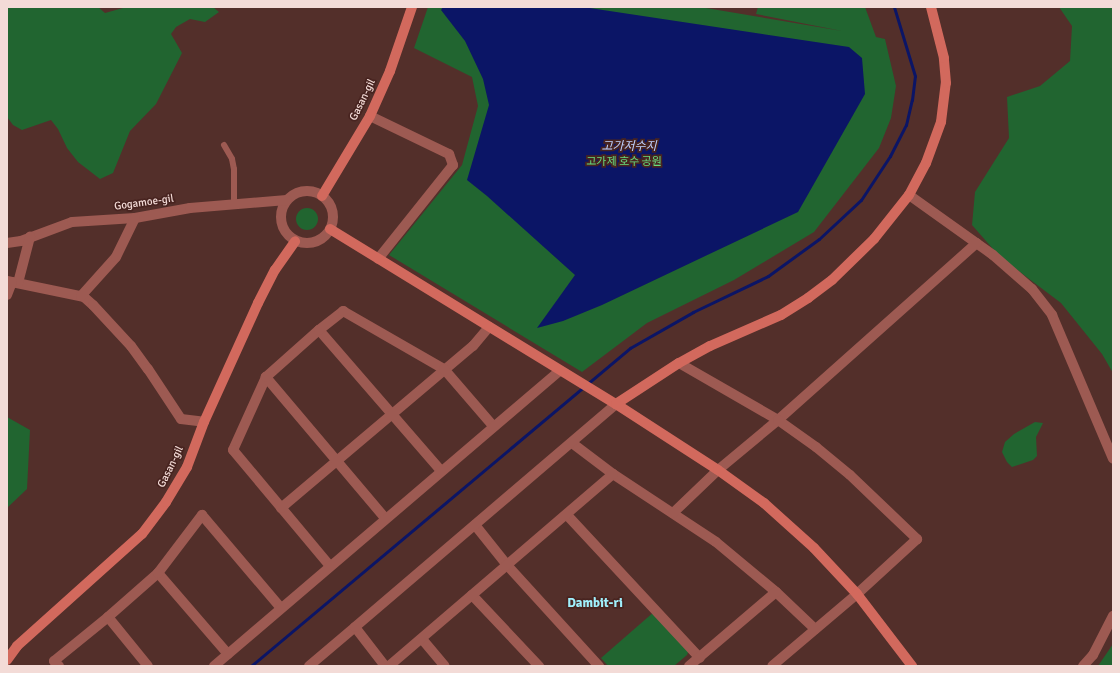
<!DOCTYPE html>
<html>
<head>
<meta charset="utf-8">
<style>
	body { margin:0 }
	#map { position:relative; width:1120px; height:673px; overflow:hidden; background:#532f2a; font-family:Signika,"Noto Sans KR",sans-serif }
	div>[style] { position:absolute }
	.green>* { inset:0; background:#216530 }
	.round { border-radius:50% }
	.water>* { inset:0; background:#0b1566 }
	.stream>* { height:3px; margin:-1.5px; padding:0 1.5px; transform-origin:1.5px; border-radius:1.5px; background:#0b1566 }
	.lane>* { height:6px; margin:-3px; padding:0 3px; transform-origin:3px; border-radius:3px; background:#9d5a52 }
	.street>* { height:10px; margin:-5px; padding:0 5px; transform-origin:5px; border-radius:5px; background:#9d5a52 }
	.street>.ring { margin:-5px; padding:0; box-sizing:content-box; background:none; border:10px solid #9d5a52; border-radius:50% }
	.secondary>* { height:10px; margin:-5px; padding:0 5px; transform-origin:5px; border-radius:5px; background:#d2695d }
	span { translate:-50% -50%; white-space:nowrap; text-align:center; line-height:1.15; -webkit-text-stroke:3.5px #482420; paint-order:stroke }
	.street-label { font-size:11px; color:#f3dbd7 }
	.park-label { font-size:11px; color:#68dd7e }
	.water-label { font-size:12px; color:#bed1ff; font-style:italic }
	.quarter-label { font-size:13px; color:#a0f0fc; font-weight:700 }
	.frame { position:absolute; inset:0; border:8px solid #f3dbd7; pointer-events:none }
</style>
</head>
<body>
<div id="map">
	<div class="green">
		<div style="clip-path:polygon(7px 7px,98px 7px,105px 13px,123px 8px,213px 7px,219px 12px,205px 22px,190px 19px,176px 27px,171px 34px,182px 53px,156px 104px,130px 131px,113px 173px,100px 179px,78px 162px,67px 148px,58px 129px,51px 120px,22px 130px,13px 125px,7px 117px)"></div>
		<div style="clip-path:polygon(428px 7px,700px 7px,842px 31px,756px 14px,758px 7px,865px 7px,876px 37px,885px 39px,896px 86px,891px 118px,879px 148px,814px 232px,734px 280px,647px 323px,582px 372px,389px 255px,462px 165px,478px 106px,472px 77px,414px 48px)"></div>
		<div style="clip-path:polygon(1059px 7px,1113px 7px,1113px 373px,1102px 354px,1061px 303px,1000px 257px,972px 225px,975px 192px,1009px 138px,1007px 97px,1040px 86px,1070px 61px,1072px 26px)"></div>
		<div class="round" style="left:296px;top:208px;width:22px;height:22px"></div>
		<div style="clip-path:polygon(7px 417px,30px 430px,27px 489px,7px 508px)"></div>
		<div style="clip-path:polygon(1035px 422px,1043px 423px,1036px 437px,1037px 456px,1033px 460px,1012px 467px,1007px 462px,1002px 452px,1005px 442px,1014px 434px)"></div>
		<div style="clip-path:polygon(655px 611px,689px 650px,687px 655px,674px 666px,608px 666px,601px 658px)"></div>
		<div style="clip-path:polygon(1113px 644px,1113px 666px,1098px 666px)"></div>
	</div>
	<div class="water">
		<div style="clip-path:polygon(443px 7px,583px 7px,849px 47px,862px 58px,865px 94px,798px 212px,602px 305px,563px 321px,537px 328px,575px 275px,487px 196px,467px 180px,489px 105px,483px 79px,465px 41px,441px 10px)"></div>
	</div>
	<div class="stream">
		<div style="left:251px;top:666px;width:495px;rotate:-40deg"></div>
		<div style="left:630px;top:348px;width:73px;rotate:-29.7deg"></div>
		<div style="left:693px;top:312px;width:83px;rotate:-25.6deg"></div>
		<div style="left:768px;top:276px;width:63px;rotate:-36deg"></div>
		<div style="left:819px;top:239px;width:57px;rotate:-42.9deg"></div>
		<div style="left:861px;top:200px;width:53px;rotate:-56.6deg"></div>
		<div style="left:890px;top:156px;width:35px;rotate:-63deg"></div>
		<div style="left:906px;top:125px;width:26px;rotate:-77deg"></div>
		<div style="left:912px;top:100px;width:24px;rotate:-83deg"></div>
		<div style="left:915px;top:76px;width:72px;rotate:-106.9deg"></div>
	</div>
	<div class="lane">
		<div style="left:224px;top:145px;width:16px;rotate:60deg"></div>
		<div style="left:232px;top:159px;width:10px;rotate:79deg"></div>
		<div style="left:234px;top:169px;width:35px;rotate:90deg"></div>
	</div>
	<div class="street">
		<div style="left:370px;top:116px;width:88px;rotate:25.7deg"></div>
		<div style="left:449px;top:154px;width:12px;rotate:70deg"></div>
		<div style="left:453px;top:165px;width:120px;rotate:128.6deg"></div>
		<div class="ring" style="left:281px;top:191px;width:42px;height:42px"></div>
		<div style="left:909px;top:195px;width:103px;rotate:35.5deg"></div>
		<div style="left:993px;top:255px;width:52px;rotate:41.1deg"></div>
		<div style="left:1032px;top:289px;width:33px;rotate:52deg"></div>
		<div style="left:1052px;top:315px;width:156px;rotate:67deg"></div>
		<div style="left:7px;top:243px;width:14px;rotate:-8deg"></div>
		<div style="left:21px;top:241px;width:54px;rotate:-20.4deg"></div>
		<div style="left:72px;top:222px;width:63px;rotate:-3.6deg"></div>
		<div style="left:135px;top:218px;width:56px;rotate:-10.3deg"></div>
		<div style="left:190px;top:208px;width:97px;rotate:-4.7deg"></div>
		<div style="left:7px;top:281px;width:79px;rotate:11.7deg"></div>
		<div style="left:84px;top:297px;width:12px;rotate:42deg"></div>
		<div style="left:93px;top:305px;width:56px;rotate:47.2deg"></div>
		<div style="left:131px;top:346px;width:29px;rotate:54deg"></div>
		<div style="left:148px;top:369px;width:60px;rotate:56.6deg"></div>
		<div style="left:181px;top:419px;width:23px;rotate:7deg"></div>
		<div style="left:18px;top:283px;width:48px;rotate:-75.4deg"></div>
		<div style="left:7px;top:295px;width:14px;rotate:-69deg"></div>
		<div style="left:81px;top:296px;width:52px;rotate:-48.1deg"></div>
		<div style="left:116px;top:257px;width:43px;rotate:-64deg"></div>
		<div style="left:319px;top:330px;width:186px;rotate:49.1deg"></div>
		<div style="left:679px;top:363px;width:114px;rotate:29.9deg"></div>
		<div style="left:778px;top:420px;width:266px;rotate:-41.7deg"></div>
		<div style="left:266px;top:377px;width:80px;rotate:114.3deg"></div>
		<div style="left:233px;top:450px;width:151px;rotate:50.1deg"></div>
		<div style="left:572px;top:443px;width:51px;rotate:37.1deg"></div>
		<div style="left:613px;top:474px;width:123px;rotate:33.4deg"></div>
		<div style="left:716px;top:542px;width:78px;rotate:39.8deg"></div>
		<div style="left:776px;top:592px;width:54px;rotate:43.5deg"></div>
		<div style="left:281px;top:508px;width:251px;rotate:-40.2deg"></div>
		<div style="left:473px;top:346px;width:25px;rotate:-50deg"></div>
		<div style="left:673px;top:513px;width:62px;rotate:-43.7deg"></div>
		<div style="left:718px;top:470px;width:78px;rotate:-39.8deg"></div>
		<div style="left:778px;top:420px;width:47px;rotate:35.4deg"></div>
		<div style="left:816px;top:447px;width:44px;rotate:39.5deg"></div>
		<div style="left:850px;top:475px;width:93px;rotate:43.7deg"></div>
		<div style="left:917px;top:539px;width:81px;rotate:137.5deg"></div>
		<div style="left:857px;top:594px;width:111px;rotate:139.7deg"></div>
		<div style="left:567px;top:515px;width:195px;rotate:47.1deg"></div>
		<div style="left:385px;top:518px;width:185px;rotate:-130.2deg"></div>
		<div style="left:266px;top:377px;width:71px;rotate:-41.6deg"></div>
		<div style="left:319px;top:330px;width:31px;rotate:-38deg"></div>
		<div style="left:343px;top:311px;width:116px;rotate:29.9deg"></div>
		<div style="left:444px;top:369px;width:75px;rotate:49.3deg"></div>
		<div style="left:475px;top:525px;width:51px;rotate:51.3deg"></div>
		<div style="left:507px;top:565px;width:137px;rotate:47.7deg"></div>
		<div style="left:158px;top:573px;width:107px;rotate:49.2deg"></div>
		<div style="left:472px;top:595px;width:98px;rotate:46.7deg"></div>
		<div style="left:108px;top:617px;width:63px;rotate:50.8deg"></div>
		<div style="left:422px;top:639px;width:35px;rotate:50deg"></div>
		<div style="left:59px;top:666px;width:7px;rotate:-135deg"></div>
		<div style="left:54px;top:661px;width:70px;rotate:-39.2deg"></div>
		<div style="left:108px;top:617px;width:67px;rotate:-41.3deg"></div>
		<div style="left:158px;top:573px;width:73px;rotate:-52.8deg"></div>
		<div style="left:202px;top:515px;width:122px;rotate:49.7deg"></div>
		<div style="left:214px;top:666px;width:455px;rotate:-40.5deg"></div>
		<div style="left:309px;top:666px;width:60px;rotate:-40.3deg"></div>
		<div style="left:385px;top:666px;width:49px;rotate:-127.6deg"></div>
		<div style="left:355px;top:627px;width:343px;rotate:-40.5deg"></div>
		<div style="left:389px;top:666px;width:295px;rotate:-40.6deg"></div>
		<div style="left:689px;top:666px;width:114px;rotate:-40.4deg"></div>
		<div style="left:1083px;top:666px;width:15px;rotate:-48deg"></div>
		<div style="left:1093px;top:655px;width:44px;rotate:-62.9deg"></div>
	</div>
	<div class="secondary">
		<div style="left:322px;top:196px;width:93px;rotate:-59deg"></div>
		<div style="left:370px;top:116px;width:49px;rotate:-66deg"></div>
		<div style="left:390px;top:71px;width:68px;rotate:-71deg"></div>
		<div style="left:330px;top:229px;width:335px;rotate:31.5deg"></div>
		<div style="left:616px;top:404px;width:75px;rotate:-33.1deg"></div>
		<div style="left:679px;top:363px;width:35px;rotate:-29deg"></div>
		<div style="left:710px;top:346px;width:77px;rotate:-23.6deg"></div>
		<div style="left:781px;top:315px;width:32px;rotate:-32deg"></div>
		<div style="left:808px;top:298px;width:30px;rotate:-37deg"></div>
		<div style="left:832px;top:280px;width:59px;rotate:-44.3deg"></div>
		<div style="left:874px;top:239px;width:56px;rotate:-51.5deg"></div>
		<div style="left:909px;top:195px;width:36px;rotate:-62deg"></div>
		<div style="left:926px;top:163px;width:44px;rotate:-69.9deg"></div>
		<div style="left:941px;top:122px;width:39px;rotate:-83deg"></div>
		<div style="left:946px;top:83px;width:25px;rotate:-95deg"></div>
		<div style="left:944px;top:58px;width:53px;rotate:-104.3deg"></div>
		<div style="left:616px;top:404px;width:121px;rotate:32.9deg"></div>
		<div style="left:718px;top:470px;width:57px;rotate:35.7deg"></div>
		<div style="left:764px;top:503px;width:67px;rotate:42deg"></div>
		<div style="left:814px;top:548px;width:63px;rotate:46.9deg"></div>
		<div style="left:857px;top:594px;width:91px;rotate:52.6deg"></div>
		<div style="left:7px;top:660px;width:17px;rotate:-54deg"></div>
		<div style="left:17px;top:646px;width:168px;rotate:-41.9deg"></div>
		<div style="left:142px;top:534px;width:40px;rotate:-53deg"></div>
		<div style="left:166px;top:502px;width:41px;rotate:-59deg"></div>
		<div style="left:187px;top:467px;width:48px;rotate:-69.3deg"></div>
		<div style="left:204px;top:422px;width:131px;rotate:-65.6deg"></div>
		<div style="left:258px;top:303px;width:37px;rotate:-63deg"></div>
		<div style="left:275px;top:270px;width:35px;rotate:-55deg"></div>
	</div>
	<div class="street-label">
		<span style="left:363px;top:100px;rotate:-64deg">Gasan-gil</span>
		<span style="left:144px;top:203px;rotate:-8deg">Gogamoe-gil</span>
		<span style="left:171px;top:467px;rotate:-64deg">Gasan-gil</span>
	</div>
	<div class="park-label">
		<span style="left:624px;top:162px">고가제 호수 공원</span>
	</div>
	<div class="water-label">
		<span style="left:629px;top:147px">고가저수지</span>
	</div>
	<div class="quarter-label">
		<span style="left:595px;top:603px">Dambit-ri</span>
	</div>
	<div class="frame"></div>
</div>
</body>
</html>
